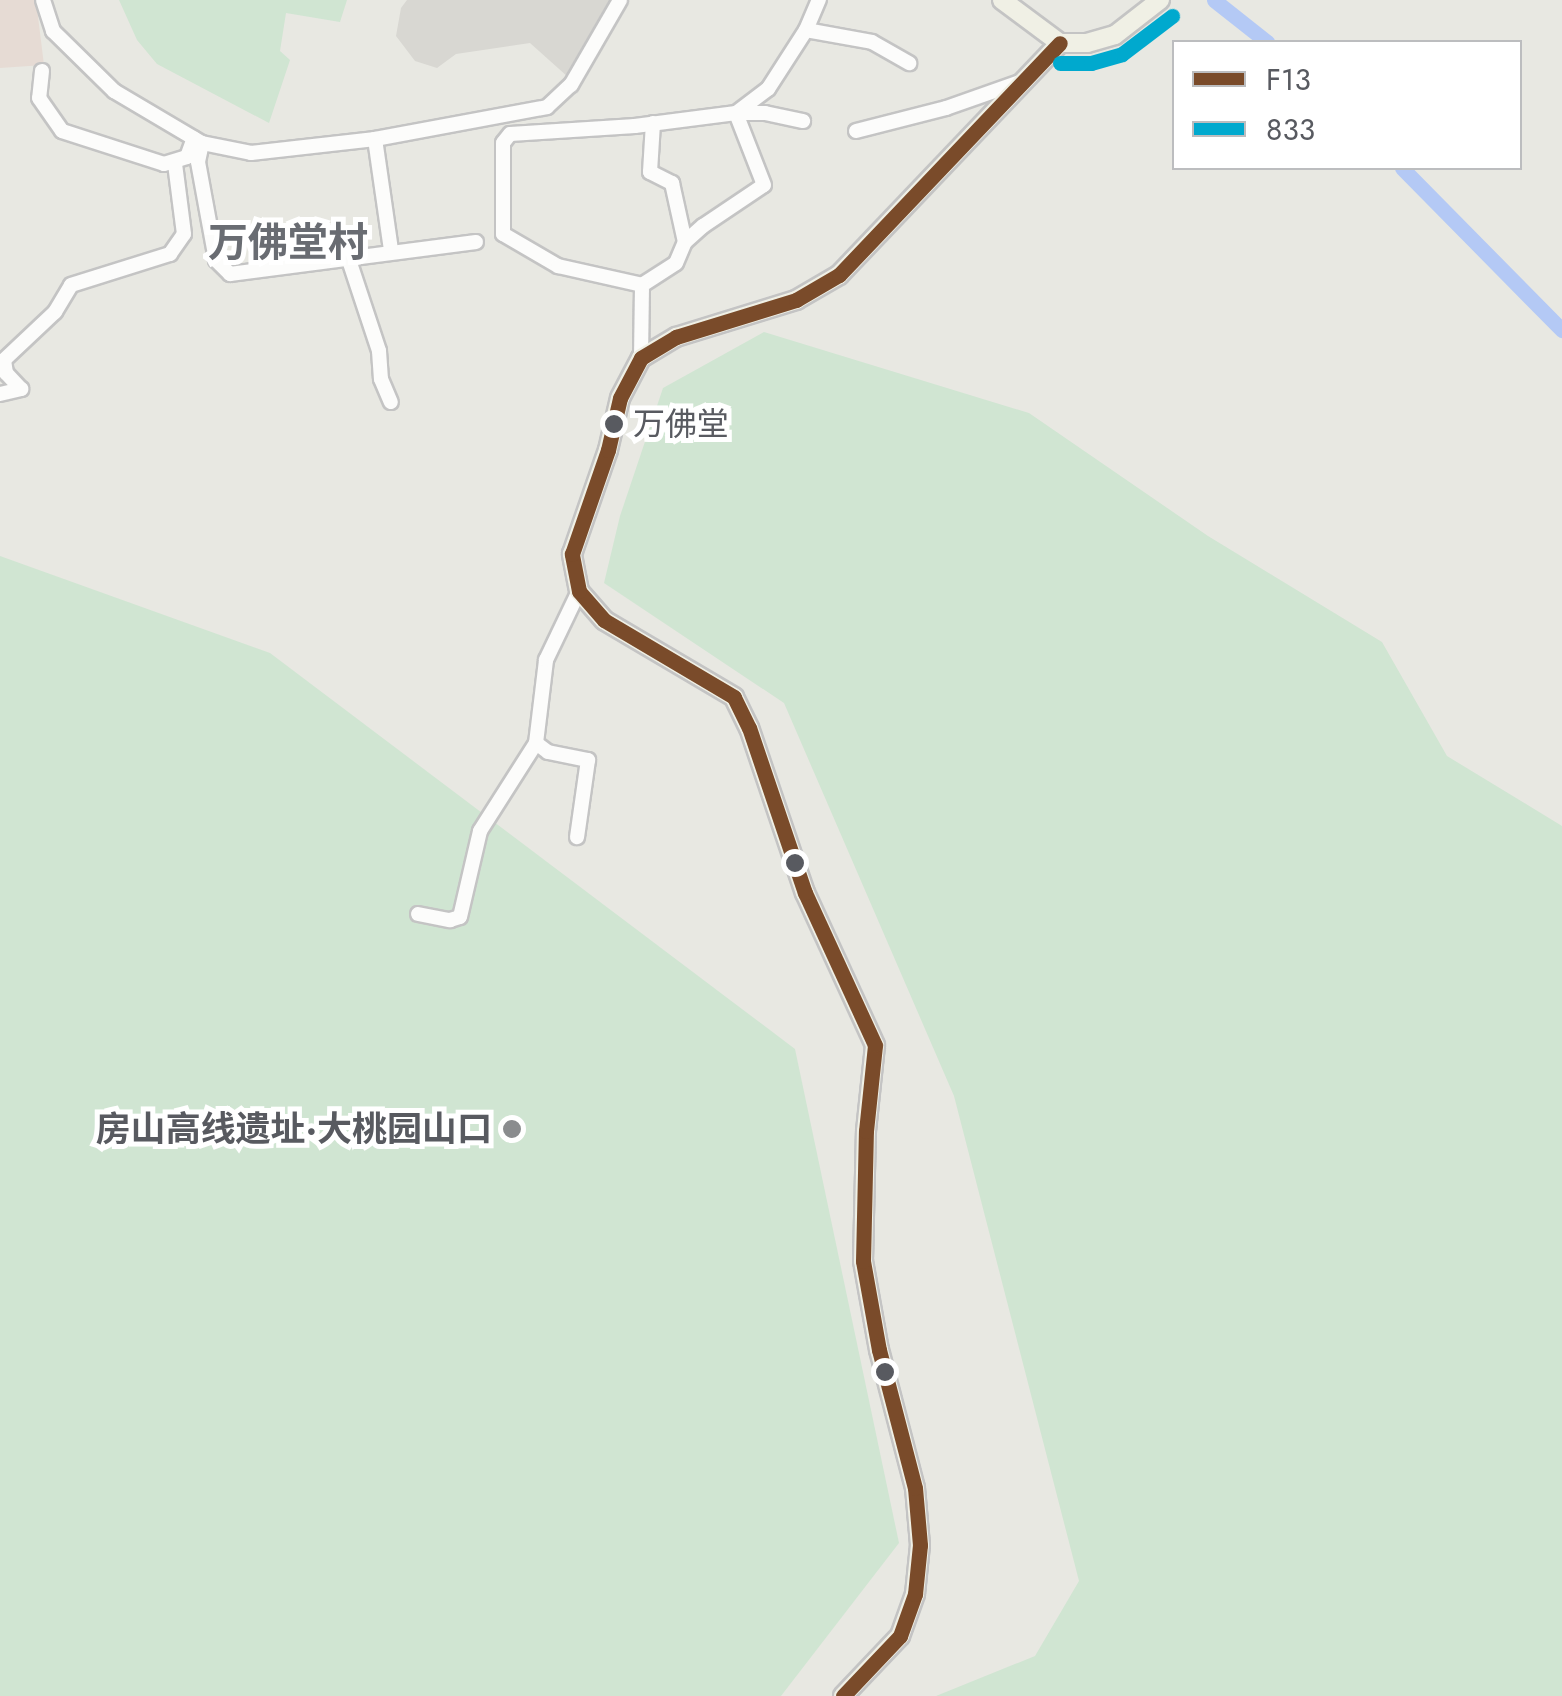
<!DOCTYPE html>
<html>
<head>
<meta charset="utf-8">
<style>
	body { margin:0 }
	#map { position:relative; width:1562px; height:1696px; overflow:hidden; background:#e8e8e2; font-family:Jost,"Noto Sans SC",sans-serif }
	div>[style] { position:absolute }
	.industrial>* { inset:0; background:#d8d7d2 }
	.medical>* { inset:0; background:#e6dbd4 }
	.green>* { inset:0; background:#d0e5d2 }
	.river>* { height:15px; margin:-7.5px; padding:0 7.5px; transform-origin:7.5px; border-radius:7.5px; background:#b4c9f5 }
	.roads { filter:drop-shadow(2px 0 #c4c4c4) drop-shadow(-2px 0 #c4c4c4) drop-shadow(0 2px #c4c4c4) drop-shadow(0 -2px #c4c4c4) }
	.minor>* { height:14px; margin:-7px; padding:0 7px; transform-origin:7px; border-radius:7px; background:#fcfcfb }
	.major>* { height:18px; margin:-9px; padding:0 9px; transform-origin:9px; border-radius:9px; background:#f0f0e5 }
	.bus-1>* { height:15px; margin:-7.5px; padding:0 7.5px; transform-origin:7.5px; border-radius:7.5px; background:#7a4b2a }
	.bus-2>* { height:15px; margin:-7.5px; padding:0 7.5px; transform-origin:7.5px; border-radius:7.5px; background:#00a9ce }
	.dots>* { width:28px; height:28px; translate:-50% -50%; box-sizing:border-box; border:5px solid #fff; border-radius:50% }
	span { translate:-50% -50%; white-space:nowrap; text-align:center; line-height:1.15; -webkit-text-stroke:10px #fff; paint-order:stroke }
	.bus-label { font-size:32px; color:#585a60 }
	.left { translate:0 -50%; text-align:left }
	.poi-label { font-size:35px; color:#585a60; font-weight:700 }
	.right { translate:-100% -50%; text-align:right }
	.quarter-label { font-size:40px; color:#696c72; font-weight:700 }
	.legend { position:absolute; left:1172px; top:40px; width:350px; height:130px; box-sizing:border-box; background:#fff; border:2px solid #bcbdbf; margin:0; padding:12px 18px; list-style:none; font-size:30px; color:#585a60 }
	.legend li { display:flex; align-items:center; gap:20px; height:50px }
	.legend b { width:50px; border:2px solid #bcbdbf }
</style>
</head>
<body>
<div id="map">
	<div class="industrial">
		<div style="clip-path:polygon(407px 0,614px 0,568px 77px,530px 43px,456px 54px,437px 68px,415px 61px,396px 36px,401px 8px)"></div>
	</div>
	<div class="medical">
		<div style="clip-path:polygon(0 0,36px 0,44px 65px,0 68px)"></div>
	</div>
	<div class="green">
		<div style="clip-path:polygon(119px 0,347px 0,340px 22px,286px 13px,280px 51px,290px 60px,269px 123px,157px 64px,137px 40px)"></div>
		<div style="clip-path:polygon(764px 332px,1029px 413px,1208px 536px,1382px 642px,1447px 756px,1562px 826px,1562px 1696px,936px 1696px,1035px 1656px,1079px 1581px,954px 1096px,784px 703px,604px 583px,620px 516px,663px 388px)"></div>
		<div style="clip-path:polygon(0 556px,270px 653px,795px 1049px,899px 1543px,781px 1696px,0 1696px)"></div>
	</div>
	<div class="river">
		<div style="left:1214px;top:0;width:68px;rotate:38.4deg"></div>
		<div style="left:1402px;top:168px;width:228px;rotate:45.4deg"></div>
	</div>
	<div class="roads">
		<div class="minor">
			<div style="left:43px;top:0;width:33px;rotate:72deg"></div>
			<div style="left:53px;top:31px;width:86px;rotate:44.5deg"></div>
			<div style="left:114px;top:91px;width:102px;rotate:30.6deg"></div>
			<div style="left:202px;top:143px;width:50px;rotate:11.5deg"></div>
			<div style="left:251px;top:153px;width:125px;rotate:-6.4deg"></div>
			<div style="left:375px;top:139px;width:175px;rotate:-10.5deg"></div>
			<div style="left:547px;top:107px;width:33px;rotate:-43deg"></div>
			<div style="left:571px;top:85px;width:98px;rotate:-60deg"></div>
			<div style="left:806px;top:30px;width:67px;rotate:10.3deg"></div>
			<div style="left:872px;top:42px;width:43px;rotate:29.6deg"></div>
			<div style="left:42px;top:71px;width:27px;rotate:96deg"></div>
			<div style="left:39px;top:98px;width:40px;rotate:55.1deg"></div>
			<div style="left:62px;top:131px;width:107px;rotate:17.9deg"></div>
			<div style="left:164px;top:164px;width:24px;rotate:-17deg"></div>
			<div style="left:187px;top:157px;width:20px;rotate:-70deg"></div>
			<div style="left:736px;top:113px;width:40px;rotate:-37deg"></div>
			<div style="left:768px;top:89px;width:70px;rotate:-57.2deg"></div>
			<div style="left:806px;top:30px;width:33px;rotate:-67deg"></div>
			<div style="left:737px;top:113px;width:28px"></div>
			<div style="left:765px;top:113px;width:39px;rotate:12deg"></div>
			<div style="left:653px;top:123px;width:49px;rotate:93.5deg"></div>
			<div style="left:650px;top:172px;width:25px;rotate:27deg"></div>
			<div style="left:672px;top:183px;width:60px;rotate:77.6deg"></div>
			<div style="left:856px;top:131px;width:93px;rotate:-14.3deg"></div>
			<div style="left:946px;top:108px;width:78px;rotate:-19.4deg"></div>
			<div style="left:375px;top:139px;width:112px;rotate:81.8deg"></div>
			<div style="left:202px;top:143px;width:19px;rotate:102deg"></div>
			<div style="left:198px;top:162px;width:100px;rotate:79.6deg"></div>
			<div style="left:216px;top:260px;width:20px;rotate:45deg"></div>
			<div style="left:230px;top:274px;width:248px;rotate:-7.4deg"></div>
			<div style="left:348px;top:257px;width:99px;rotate:71.7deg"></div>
			<div style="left:379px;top:351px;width:28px;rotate:86deg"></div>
			<div style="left:381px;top:379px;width:25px;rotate:67deg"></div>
			<div style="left:641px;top:358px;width:73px;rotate:-89.2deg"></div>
			<div style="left:642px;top:285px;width:40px;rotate:-32.9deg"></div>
			<div style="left:676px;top:263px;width:23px;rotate:-67deg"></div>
			<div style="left:685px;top:242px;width:24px;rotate:-42deg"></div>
			<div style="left:703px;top:226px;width:73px;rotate:-33.9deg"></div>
			<div style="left:764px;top:185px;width:77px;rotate:-111.3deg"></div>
			<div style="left:736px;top:113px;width:102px;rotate:172.7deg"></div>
			<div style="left:635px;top:126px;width:125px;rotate:176.3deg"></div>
			<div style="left:510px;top:134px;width:11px;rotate:128deg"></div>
			<div style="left:503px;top:143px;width:91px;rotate:90deg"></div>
			<div style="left:503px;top:234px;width:64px;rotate:30.2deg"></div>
			<div style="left:558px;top:266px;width:86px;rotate:12.7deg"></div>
			<div style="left:0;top:394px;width:22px;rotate:-13deg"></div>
			<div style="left:21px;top:389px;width:22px;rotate:-133deg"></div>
			<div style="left:6px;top:373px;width:13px;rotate:-99deg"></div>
			<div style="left:4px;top:360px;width:70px;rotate:-43.3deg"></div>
			<div style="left:55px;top:312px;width:31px;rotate:-59deg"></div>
			<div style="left:71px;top:285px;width:104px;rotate:-17.4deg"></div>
			<div style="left:170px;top:254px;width:24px;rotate:-55deg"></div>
			<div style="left:184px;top:234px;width:71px;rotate:-97.3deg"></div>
			<div style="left:536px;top:743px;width:15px;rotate:37deg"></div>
			<div style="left:548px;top:752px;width:41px;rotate:11.3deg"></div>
			<div style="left:588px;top:760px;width:78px;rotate:98.1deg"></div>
			<div style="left:418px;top:914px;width:33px;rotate:11deg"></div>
			<div style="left:450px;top:920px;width:10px;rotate:-17deg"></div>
			<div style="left:460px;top:917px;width:88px;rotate:-76.9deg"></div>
			<div style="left:480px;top:831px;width:104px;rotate:-57.5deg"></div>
			<div style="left:536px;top:743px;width:84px;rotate:-83.1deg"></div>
			<div style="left:546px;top:660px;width:76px;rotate:-64.4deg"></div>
		</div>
		<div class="major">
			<div style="left:1002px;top:0;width:72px;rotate:36.6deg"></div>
			<div style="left:1060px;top:43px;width:27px"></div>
			<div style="left:1087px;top:43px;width:29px;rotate:-16deg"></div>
			<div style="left:1115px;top:35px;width:57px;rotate:-37.9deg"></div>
			<div style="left:843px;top:1696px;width:83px;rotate:-46.5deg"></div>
			<div style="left:900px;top:1636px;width:45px;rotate:-70.3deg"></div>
			<div style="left:915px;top:1594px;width:49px;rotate:-84.2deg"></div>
			<div style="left:920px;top:1545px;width:57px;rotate:-95deg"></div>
			<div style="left:915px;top:1488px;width:143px;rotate:-104.6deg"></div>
			<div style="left:879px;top:1350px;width:90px;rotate:-100.2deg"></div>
			<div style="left:863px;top:1261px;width:130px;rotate:-88.7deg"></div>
			<div style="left:866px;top:1131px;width:86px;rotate:-84deg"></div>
			<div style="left:875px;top:1045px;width:167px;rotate:-114.7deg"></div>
			<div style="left:805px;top:893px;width:174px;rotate:-108.7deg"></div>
			<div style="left:749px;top:728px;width:34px;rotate:-116deg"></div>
			<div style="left:734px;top:697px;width:151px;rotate:-149.4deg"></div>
			<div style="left:604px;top:620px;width:38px;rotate:-131deg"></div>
			<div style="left:579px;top:591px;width:38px;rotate:-101deg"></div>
			<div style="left:572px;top:554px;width:110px;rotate:-70.9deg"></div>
			<div style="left:608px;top:450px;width:53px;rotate:-77deg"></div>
			<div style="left:620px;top:398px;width:45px;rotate:-62.3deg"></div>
			<div style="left:641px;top:358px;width:41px;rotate:-31deg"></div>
			<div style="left:676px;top:337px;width:126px;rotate:-17.1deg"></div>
			<div style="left:796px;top:300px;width:50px;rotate:-30.2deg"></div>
			<div style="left:839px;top:275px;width:320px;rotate:-46.4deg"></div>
		</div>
	</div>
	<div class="bus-1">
		<div style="left:843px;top:1696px;width:83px;rotate:-46.5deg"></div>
		<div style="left:900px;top:1636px;width:45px;rotate:-70.3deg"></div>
		<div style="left:915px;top:1594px;width:49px;rotate:-84.2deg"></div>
		<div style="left:920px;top:1545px;width:57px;rotate:-95deg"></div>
		<div style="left:915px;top:1488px;width:143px;rotate:-104.6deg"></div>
		<div style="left:879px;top:1350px;width:90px;rotate:-100.2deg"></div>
		<div style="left:863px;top:1261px;width:130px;rotate:-88.7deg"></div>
		<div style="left:866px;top:1131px;width:86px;rotate:-84deg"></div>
		<div style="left:875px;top:1045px;width:167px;rotate:-114.7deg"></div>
		<div style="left:805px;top:893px;width:174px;rotate:-108.7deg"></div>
		<div style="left:749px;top:728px;width:34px;rotate:-116deg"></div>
		<div style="left:734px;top:697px;width:151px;rotate:-149.4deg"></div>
		<div style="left:604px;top:620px;width:38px;rotate:-131deg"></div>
		<div style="left:579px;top:591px;width:38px;rotate:-101deg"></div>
		<div style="left:572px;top:554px;width:110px;rotate:-70.9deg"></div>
		<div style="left:608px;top:450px;width:53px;rotate:-77deg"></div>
		<div style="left:620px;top:398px;width:45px;rotate:-62.3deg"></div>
		<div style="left:641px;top:358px;width:41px;rotate:-31deg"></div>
		<div style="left:676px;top:337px;width:126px;rotate:-17.1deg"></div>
		<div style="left:796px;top:300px;width:50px;rotate:-30.2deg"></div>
		<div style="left:839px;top:275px;width:320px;rotate:-46.4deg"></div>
	</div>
	<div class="bus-2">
		<div style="left:1060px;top:63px;width:31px"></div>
		<div style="left:1091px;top:63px;width:32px;rotate:-16deg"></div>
		<div style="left:1122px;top:54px;width:63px;rotate:-37.2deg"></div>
	</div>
	<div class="dots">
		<div style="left:614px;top:424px;background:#585a60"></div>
		<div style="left:795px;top:863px;background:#585a60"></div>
		<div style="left:512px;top:1129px;background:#8a8c8e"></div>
		<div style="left:885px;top:1372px;background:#585a60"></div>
	</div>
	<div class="bus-label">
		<span class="left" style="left:633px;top:424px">万佛堂</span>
	</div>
	<div class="poi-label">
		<span class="right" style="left:492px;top:1129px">房山高线遗址·大桃园山口</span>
	</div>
	<div class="quarter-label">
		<span style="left:288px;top:242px">万佛堂村</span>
	</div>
	<ul class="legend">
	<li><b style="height:12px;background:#7a4b2a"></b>F13</li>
	<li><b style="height:12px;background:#00a9ce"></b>833</li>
	</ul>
</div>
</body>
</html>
